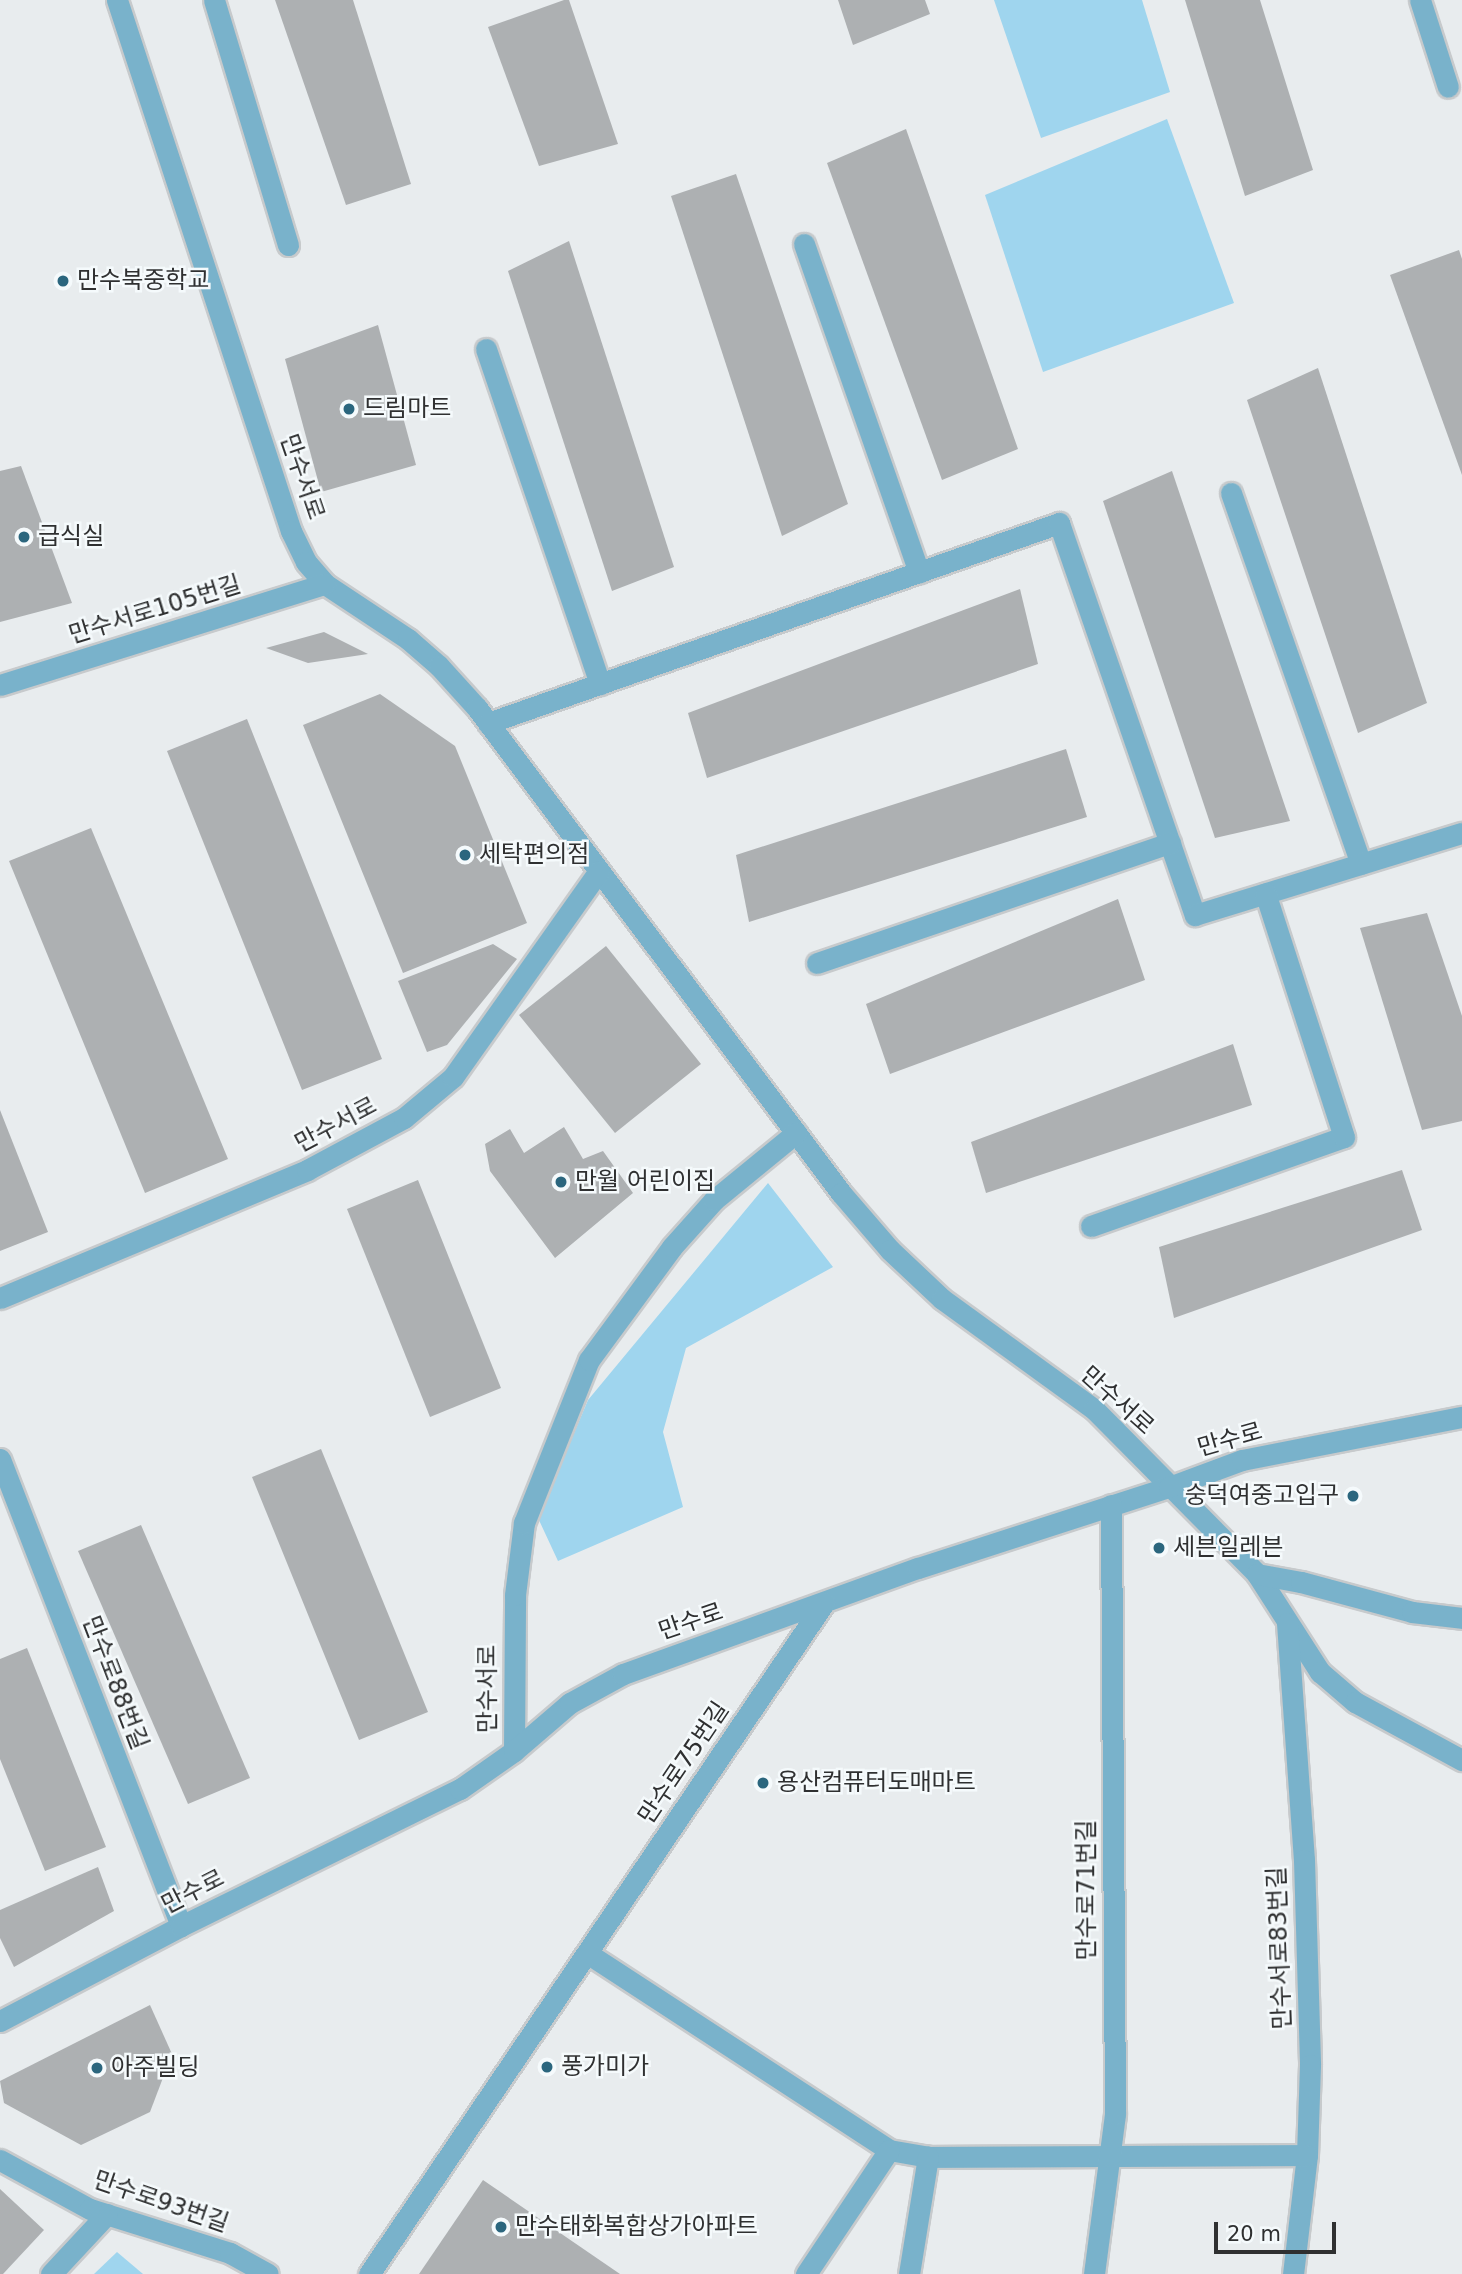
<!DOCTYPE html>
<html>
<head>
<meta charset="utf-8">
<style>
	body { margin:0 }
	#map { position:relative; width:1462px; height:2274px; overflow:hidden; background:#e8ecee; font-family:"DejaVu Sans","Noto Sans KR",sans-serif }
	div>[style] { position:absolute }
	.green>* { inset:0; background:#9fd5ee }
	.building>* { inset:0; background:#adb0b2 }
	.roads { filter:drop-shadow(2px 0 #c7cacc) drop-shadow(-2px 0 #c7cacc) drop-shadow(0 2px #c7cacc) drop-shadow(0 -2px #c7cacc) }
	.minor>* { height:21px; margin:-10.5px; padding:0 10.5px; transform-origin:10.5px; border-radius:10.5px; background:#79b2cb }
	.dots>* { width:19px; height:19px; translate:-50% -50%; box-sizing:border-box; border:4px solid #f5fafc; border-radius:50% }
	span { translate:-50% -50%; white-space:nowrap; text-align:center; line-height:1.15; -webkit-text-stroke:5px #f5fafc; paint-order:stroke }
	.poi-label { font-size:24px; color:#2f3031 }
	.left { translate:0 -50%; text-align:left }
	.right { translate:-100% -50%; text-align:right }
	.street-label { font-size:24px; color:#2f3031 }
	.scale { position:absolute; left:1214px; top:2222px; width:122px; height:32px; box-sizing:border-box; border:4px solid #2f3031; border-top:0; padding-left:9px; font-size:21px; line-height:24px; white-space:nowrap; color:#2f3031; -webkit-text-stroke:5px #f5fafc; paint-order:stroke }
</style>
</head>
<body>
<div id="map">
	<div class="green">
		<div style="clip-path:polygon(994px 0,1142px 0,1170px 92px,1041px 138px)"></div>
		<div style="clip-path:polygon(1167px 119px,1234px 303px,1043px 372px,985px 195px)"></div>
		<div style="clip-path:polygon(768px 1183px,833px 1267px,686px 1348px,663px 1432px,683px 1507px,558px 1561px,538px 1518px,588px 1400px)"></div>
		<div style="clip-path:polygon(117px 2252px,143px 2274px,94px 2274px)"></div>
	</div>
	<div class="building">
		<div style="clip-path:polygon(275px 0,353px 0,411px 184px,346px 205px)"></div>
		<div style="clip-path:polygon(564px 0,569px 0,618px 144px,539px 166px,488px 27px)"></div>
		<div style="clip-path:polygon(838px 0,925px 0,930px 14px,853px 45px)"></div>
		<div style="clip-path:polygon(1185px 0,1260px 0,1313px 170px,1245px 196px)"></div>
		<div style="clip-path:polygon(906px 129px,1018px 449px,942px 480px,827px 163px)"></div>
		<div style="clip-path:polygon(736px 174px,848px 504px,782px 536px,671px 196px)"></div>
		<div style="clip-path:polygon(569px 241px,674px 567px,612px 591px,508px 271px)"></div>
		<div style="clip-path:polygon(1459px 250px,1462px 259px,1462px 475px,1390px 275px)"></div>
		<div style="clip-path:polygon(378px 325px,416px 465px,321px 492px,285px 359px)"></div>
		<div style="clip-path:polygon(1318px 368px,1427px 703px,1358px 733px,1247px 400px)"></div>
		<div style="clip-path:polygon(21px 466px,72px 603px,0 622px,0 471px)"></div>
		<div style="clip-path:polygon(1172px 471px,1290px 821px,1215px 838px,1103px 501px)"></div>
		<div style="clip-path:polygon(1020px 589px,1038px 664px,707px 778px,688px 713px)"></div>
		<div style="clip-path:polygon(324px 632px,368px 654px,308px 663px,266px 648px)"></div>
		<div style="clip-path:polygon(380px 694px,455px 746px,527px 923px,403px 973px,303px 725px)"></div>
		<div style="clip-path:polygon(247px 719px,382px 1059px,302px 1090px,167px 751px)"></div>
		<div style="clip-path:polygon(1066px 749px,1087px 817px,749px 922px,736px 855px)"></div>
		<div style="clip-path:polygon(91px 828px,228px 1159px,145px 1193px,9px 861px)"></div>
		<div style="clip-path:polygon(1118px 899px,1145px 980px,890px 1074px,866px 1004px)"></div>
		<div style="clip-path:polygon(1427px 913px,1462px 1016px,1462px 1121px,1422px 1130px,1360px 928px)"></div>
		<div style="clip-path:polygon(493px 944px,517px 959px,447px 1045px,427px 1052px,398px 981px)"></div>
		<div style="clip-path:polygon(606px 946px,701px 1064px,615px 1133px,519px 1015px)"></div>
		<div style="clip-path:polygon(1233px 1044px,1252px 1105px,986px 1193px,971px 1142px)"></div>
		<div style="clip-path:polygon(0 1110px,48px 1232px,0 1251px)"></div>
		<div style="clip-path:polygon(564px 1127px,583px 1159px,603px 1151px,633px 1193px,555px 1258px,490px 1171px,485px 1144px,510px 1129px,524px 1153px)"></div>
		<div style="clip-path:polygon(1402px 1170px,1422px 1230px,1174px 1318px,1159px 1247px)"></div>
		<div style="clip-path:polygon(418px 1180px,501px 1388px,430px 1417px,347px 1209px)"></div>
		<div style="clip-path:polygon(321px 1449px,428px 1712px,359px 1740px,252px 1477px)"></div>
		<div style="clip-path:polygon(141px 1525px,250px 1778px,188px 1804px,78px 1551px)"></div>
		<div style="clip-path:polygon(27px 1648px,106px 1847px,45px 1871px,0 1759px,0 1659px)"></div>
		<div style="clip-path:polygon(98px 1867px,114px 1911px,14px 1967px,0 1938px,0 1910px)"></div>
		<div style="clip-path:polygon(150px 2005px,172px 2054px,150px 2112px,81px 2145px,4px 2103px,0 2081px)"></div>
		<div style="clip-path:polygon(483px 2180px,620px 2274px,419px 2274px)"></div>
		<div style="clip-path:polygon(0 2189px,44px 2230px,3px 2274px,0 2274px)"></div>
	</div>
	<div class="roads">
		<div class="minor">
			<div style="left:117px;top:0;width:559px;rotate:71.86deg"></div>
			<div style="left:291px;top:531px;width:34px;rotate:64deg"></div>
			<div style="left:306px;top:562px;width:29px;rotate:49deg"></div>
			<div style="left:325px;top:584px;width:100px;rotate:33.5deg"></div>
			<div style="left:408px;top:639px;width:41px;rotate:41.1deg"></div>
			<div style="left:439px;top:666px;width:57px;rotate:47.9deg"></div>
			<div style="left:477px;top:708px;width:606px;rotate:53.11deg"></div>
			<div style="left:841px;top:1193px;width:75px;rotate:49.3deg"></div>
			<div style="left:890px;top:1250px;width:71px;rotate:43.3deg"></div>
			<div style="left:942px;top:1299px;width:188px;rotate:35.9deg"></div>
			<div style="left:1094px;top:1409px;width:232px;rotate:45.3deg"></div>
			<div style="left:1257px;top:1574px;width:117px;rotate:57.3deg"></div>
			<div style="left:1320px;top:1672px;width:46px;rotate:40.6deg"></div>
			<div style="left:1355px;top:1702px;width:122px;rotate:28.5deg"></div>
			<div style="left:214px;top:0;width:256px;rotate:73.2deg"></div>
			<div style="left:1420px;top:0;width:91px;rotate:72.2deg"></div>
			<div style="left:804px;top:244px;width:348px;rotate:70.7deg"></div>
			<div style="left:486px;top:349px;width:354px;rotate:71.2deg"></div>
			<div style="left:1231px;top:493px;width:393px;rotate:70.7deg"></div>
			<div style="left:0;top:685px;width:340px;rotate:-17.3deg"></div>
			<div style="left:488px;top:723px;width:605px;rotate:-19.3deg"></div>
			<div style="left:1059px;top:523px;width:415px;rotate:70.9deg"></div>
			<div style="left:1195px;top:915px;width:279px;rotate:-17.1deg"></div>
			<div style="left:817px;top:963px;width:373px;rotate:-18.8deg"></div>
			<div style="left:1091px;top:1226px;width:268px;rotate:-19.4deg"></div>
			<div style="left:1344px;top:1137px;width:256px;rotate:-107.9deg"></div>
			<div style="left:0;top:1298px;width:333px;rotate:-22.6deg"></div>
			<div style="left:307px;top:1170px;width:110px;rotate:-28.2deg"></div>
			<div style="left:404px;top:1118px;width:64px;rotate:-39.9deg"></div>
			<div style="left:453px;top:1077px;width:252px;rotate:-54.7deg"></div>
			<div style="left:0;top:1459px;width:501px;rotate:68.81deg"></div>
			<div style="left:1257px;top:1574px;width:45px;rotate:10.3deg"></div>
			<div style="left:1301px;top:1582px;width:115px;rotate:15.1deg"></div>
			<div style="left:1412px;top:1612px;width:50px;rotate:6.8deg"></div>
			<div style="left:1287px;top:1623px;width:238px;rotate:85.9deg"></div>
			<div style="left:1304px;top:1860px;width:205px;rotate:88.3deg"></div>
			<div style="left:1310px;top:2065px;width:90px;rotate:91.9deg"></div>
			<div style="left:1307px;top:2155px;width:120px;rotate:96.7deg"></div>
			<div style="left:514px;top:1751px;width:156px;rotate:-89.6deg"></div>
			<div style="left:515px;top:1595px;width:73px;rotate:-82.9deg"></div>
			<div style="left:524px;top:1523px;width:175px;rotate:-68.3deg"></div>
			<div style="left:589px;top:1360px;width:140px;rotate:-53.7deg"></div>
			<div style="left:672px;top:1247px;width:63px;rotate:-48.2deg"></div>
			<div style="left:714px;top:1200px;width:106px;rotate:-39.3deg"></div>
			<div style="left:587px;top:1953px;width:361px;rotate:33.1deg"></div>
			<div style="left:889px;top:2150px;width:40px;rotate:10deg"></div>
			<div style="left:928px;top:2157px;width:379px;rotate:-0.3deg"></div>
			<div style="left:0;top:2021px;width:204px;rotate:-27.7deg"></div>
			<div style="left:181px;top:1926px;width:311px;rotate:-26.2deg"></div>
			<div style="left:460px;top:1789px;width:66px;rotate:-35.1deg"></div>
			<div style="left:514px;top:1751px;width:74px;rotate:-40.6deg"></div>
			<div style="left:570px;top:1703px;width:60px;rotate:-28.7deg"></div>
			<div style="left:623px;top:1674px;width:313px;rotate:-19.8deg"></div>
			<div style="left:918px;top:1568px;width:264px;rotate:-17.9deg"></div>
			<div style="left:1169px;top:1487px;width:78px;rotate:-20.3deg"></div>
			<div style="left:1242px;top:1460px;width:224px;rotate:-11.1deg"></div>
			<div style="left:0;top:2160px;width:102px;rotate:28.6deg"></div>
			<div style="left:90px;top:2209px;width:147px;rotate:17.4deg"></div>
			<div style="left:230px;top:2253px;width:43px;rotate:28.9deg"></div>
			<div style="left:51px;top:2274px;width:82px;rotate:-47deg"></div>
			<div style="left:369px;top:2274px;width:811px;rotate:-55.86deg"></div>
			<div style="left:806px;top:2274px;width:149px;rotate:-56.2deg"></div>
			<div style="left:909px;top:2274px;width:119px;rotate:-80.8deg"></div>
			<div style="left:1094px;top:2274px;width:161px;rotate:-82.5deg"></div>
			<div style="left:1115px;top:2114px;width:609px;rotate:-90.38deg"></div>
		</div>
	</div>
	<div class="dots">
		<div style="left:63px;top:281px;background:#2b667e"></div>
		<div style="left:349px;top:409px;background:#2b667e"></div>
		<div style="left:24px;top:537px;background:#2b667e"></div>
		<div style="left:465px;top:855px;background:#2b667e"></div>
		<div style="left:561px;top:1182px;background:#2b667e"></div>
		<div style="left:1353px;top:1496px;background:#2b667e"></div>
		<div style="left:1159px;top:1548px;background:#2b667e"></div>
		<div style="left:763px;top:1783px;background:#2b667e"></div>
		<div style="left:547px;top:2067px;background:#2b667e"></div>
		<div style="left:97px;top:2068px;background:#2b667e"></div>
		<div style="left:501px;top:2227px;background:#2b667e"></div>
	</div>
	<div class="poi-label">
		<span class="left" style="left:77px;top:281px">만수북중학교</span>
		<span class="left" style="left:363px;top:409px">드림마트</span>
		<span class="left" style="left:38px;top:537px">급식실</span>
		<span class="left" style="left:479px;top:855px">세탁편의점</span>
		<span class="left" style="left:575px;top:1182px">만월 어린이집</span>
		<span class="right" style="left:1339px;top:1496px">숭덕여중고입구</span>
		<span class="left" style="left:1173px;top:1548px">세븐일레븐</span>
		<span class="left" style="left:777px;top:1783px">용산컴퓨터도매마트</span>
		<span class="left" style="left:561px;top:2067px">풍가미가</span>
		<span class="left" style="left:111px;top:2068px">아주빌딩</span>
		<span class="left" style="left:515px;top:2227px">만수태화복합상가아파트</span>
	</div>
	<div class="street-label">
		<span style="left:302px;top:477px;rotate:71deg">만수서로</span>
		<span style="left:155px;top:610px;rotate:-17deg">만수서로105번길</span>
		<span style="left:336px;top:1125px;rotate:-28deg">만수서로</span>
		<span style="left:1117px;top:1401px;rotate:42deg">만수서로</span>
		<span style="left:1230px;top:1440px;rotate:-16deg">만수로</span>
		<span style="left:691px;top:1622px;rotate:-19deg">만수로</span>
		<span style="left:115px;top:1683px;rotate:69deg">만수로88번길</span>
		<span style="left:488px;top:1689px;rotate:-90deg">만수서로</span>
		<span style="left:684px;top:1763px;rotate:-56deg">만수로75번길</span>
		<span style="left:1087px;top:1890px;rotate:-90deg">만수로71번길</span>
		<span style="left:193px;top:1892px;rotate:-27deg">만수로</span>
		<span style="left:1280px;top:1948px;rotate:-92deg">만수서로83번길</span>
		<span style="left:161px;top:2202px;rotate:19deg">만수로93번길</span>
	</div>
	<div class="scale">20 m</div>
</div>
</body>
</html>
